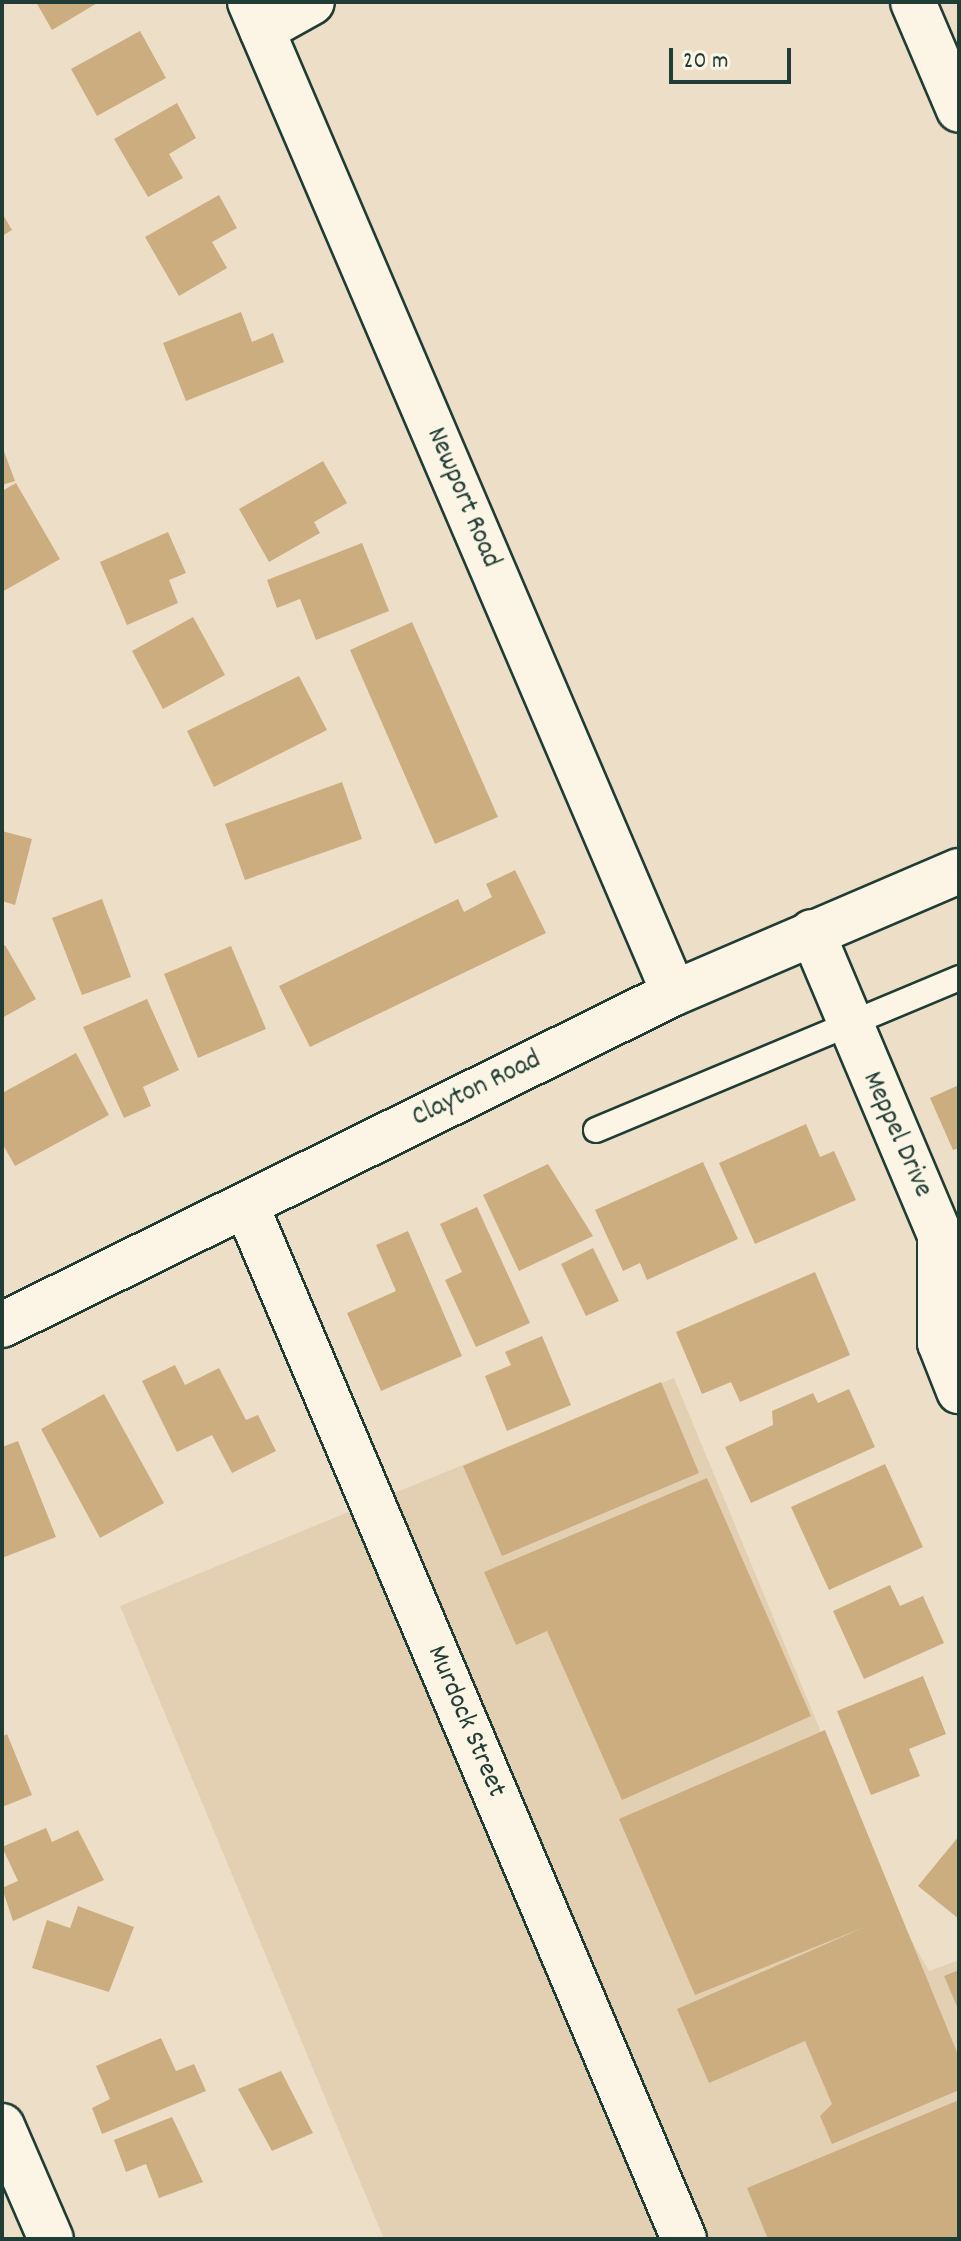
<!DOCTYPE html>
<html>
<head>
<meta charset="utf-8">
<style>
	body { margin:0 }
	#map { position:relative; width:961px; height:2241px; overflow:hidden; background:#eddfc7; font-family:Dekko,sans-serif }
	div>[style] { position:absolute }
	.built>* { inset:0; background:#e3d0b2 }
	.building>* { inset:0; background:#cbad80 }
	.roads { filter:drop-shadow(2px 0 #1f3d34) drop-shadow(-2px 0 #1f3d34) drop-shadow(0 2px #1f3d34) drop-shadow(0 -2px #1f3d34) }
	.lane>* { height:24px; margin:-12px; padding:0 12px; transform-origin:12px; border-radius:12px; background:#fcf5e5 }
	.street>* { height:44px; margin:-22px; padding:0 22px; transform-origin:22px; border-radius:22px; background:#fcf5e5 }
	.primary>* { height:44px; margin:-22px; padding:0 22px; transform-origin:22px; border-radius:22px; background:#fcf5e5 }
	span { translate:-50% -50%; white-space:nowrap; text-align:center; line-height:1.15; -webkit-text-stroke:8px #fcf5e5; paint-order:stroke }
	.street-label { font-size:28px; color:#1f3d34 }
	.frame { position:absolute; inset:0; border:4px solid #1f3d34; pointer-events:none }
	.scale { position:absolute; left:669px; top:48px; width:122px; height:36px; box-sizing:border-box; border:4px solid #1f3d34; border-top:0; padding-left:10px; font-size:24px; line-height:28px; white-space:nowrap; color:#1f3d34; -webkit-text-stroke:6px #fcf5e5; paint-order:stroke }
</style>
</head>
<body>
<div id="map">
	<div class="built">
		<div style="clip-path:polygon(674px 1378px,897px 1915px,929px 1971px,959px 1960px,959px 2239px,384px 2239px,120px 1606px)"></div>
	</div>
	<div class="building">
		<div style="clip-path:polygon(36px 2px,99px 2px,52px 30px)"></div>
		<div style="clip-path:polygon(140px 31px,166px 78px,97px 116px,71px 69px)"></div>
		<div style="clip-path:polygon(177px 103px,196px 138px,169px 154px,183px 178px,148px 197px,114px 139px)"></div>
		<div style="clip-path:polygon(219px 195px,237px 228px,212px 242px,227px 268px,179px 296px,145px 237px)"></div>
		<div style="clip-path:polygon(2px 213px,12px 230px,2px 236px)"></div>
		<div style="clip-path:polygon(241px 312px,252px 342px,273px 333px,284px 362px,186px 401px,163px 343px)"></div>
		<div style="clip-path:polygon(2px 446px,15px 481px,2px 485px)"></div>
		<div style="clip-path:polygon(323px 461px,347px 503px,314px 522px,320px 533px,269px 562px,239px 509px)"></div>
		<div style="clip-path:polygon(16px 483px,60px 559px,2px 592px,2px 491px)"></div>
		<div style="clip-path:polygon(168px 532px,186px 573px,169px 580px,178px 603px,127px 625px,100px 562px)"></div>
		<div style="clip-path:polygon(362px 543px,389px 611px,316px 640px,300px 599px,277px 608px,267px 580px)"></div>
		<div style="clip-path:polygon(193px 617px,225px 675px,163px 709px,132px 651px)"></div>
		<div style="clip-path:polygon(412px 622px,498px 817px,435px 844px,350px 650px)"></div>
		<div style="clip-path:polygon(299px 676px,327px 730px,214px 787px,187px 731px)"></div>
		<div style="clip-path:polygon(342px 782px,362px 839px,245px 880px,225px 824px)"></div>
		<div style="clip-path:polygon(2px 831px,32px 839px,15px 905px,2px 901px)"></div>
		<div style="clip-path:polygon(515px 870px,546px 933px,310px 1047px,279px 986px,458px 899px,464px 912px,492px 897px,486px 884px)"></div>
		<div style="clip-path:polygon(102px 899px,131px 977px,82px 995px,52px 918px)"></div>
		<div style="clip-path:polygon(5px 945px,36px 999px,2px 1018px,2px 947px)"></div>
		<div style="clip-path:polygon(231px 946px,266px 1029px,198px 1058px,164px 974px)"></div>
		<div style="clip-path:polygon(147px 999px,179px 1070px,143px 1087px,151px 1106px,124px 1118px,83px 1027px)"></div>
		<div style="clip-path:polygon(76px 1053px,109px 1115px,15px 1166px,2px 1143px,2px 1093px)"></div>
		<div style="clip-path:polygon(959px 1085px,959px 1148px,953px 1150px,930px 1098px)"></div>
		<div style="clip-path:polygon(806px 1124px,820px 1157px,834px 1151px,856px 1200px,755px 1244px,719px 1163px)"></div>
		<div style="clip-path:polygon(703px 1162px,738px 1239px,647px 1280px,640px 1263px,623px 1271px,595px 1210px)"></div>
		<div style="clip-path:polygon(548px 1164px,593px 1236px,519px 1271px,483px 1195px)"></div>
		<div style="clip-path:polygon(477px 1207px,530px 1323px,476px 1347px,445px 1280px,462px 1272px,440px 1224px)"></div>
		<div style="clip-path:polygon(408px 1231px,462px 1356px,381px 1391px,347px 1313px,396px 1291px,376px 1245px)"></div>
		<div style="clip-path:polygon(593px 1248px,619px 1301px,586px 1316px,561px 1264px)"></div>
		<div style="clip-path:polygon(815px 1272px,850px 1355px,740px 1402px,731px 1382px,702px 1394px,676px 1332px)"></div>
		<div style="clip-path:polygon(542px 1336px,571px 1405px,507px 1431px,485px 1376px,511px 1365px,505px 1352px)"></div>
		<div style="clip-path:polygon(175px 1365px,185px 1385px,219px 1368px,246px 1420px,258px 1415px,276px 1451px,232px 1473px,212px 1435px,177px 1452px,142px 1381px)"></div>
		<div style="clip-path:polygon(661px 1382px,699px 1473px,502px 1556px,463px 1466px)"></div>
		<div style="clip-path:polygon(849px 1389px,875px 1447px,751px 1503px,725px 1447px,773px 1425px,772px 1411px,813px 1393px,818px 1403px)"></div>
		<div style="clip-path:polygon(104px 1394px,164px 1503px,100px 1538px,41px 1429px)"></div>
		<div style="clip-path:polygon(18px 1441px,56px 1537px,2px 1558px,2px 1447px)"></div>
		<div style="clip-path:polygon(885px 1464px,923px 1547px,829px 1590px,791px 1507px)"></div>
		<div style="clip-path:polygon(707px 1478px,811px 1716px,622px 1800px,547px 1631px,516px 1645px,484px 1572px)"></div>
		<div style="clip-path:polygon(890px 1585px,900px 1606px,923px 1596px,944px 1643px,864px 1679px,833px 1611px)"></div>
		<div style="clip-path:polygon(923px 1676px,946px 1734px,909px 1749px,920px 1776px,871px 1795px,837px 1711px)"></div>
		<div style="clip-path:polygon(825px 1730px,959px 2057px,959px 2090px,832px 2144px,820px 2116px,832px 2104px,805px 2041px,709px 2083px,677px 2009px,865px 1927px,695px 1995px,619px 1819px)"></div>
		<div style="clip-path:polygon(7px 1734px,32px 1795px,2px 1807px,2px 1737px)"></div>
		<div style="clip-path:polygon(46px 1828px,52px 1842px,78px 1830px,104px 1880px,13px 1921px,2px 1888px,18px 1881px,2px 1847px)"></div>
		<div style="clip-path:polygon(959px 1836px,959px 1919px,918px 1886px)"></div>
		<div style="clip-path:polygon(78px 1906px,134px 1927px,109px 1992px,32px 1968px,47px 1920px,70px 1928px)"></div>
		<div style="clip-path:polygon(959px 1970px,959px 2011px,944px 1976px)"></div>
		<div style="clip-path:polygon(161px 2038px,176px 2071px,194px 2064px,206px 2091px,102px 2134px,92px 2108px,110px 2099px,96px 2066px)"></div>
		<div style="clip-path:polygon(281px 2071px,313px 2133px,272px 2151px,238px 2089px)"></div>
		<div style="clip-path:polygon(959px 2100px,959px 2239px,768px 2239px,747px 2188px)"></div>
		<div style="clip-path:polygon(172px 2117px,203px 2182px,159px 2198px,146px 2164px,126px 2172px,114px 2140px)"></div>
	</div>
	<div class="roads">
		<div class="lane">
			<div style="left:596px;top:1130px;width:394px;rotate:-22.7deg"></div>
		</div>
		<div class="street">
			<div style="left:250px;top:2px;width:1078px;rotate:66.84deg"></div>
			<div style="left:913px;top:2px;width:117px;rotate:66.9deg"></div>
			<div style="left:262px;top:30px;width:57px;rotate:-29.2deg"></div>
			<div style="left:812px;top:932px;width:329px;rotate:67.1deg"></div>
			<div style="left:940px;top:1235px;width:108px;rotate:90deg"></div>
			<div style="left:940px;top:1343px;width:52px;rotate:68.4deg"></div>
			<div style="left:246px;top:1205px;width:1123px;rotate:67.04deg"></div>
			<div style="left:2px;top:2126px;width:123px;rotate:66.6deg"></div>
		</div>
		<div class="primary">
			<div style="left:2px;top:1325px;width:750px;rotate:-26.29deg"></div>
			<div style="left:674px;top:993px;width:310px;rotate:-23.2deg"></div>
		</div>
	</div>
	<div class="street-label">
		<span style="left:462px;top:498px;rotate:67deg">Newport Road</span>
		<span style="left:477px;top:1090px;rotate:-26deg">Clayton Road</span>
		<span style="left:896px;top:1135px;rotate:66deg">Meppel Drive</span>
		<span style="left:465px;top:1722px;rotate:67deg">Murdock Street</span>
	</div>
	<div class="frame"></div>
	<div class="scale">20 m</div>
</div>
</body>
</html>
